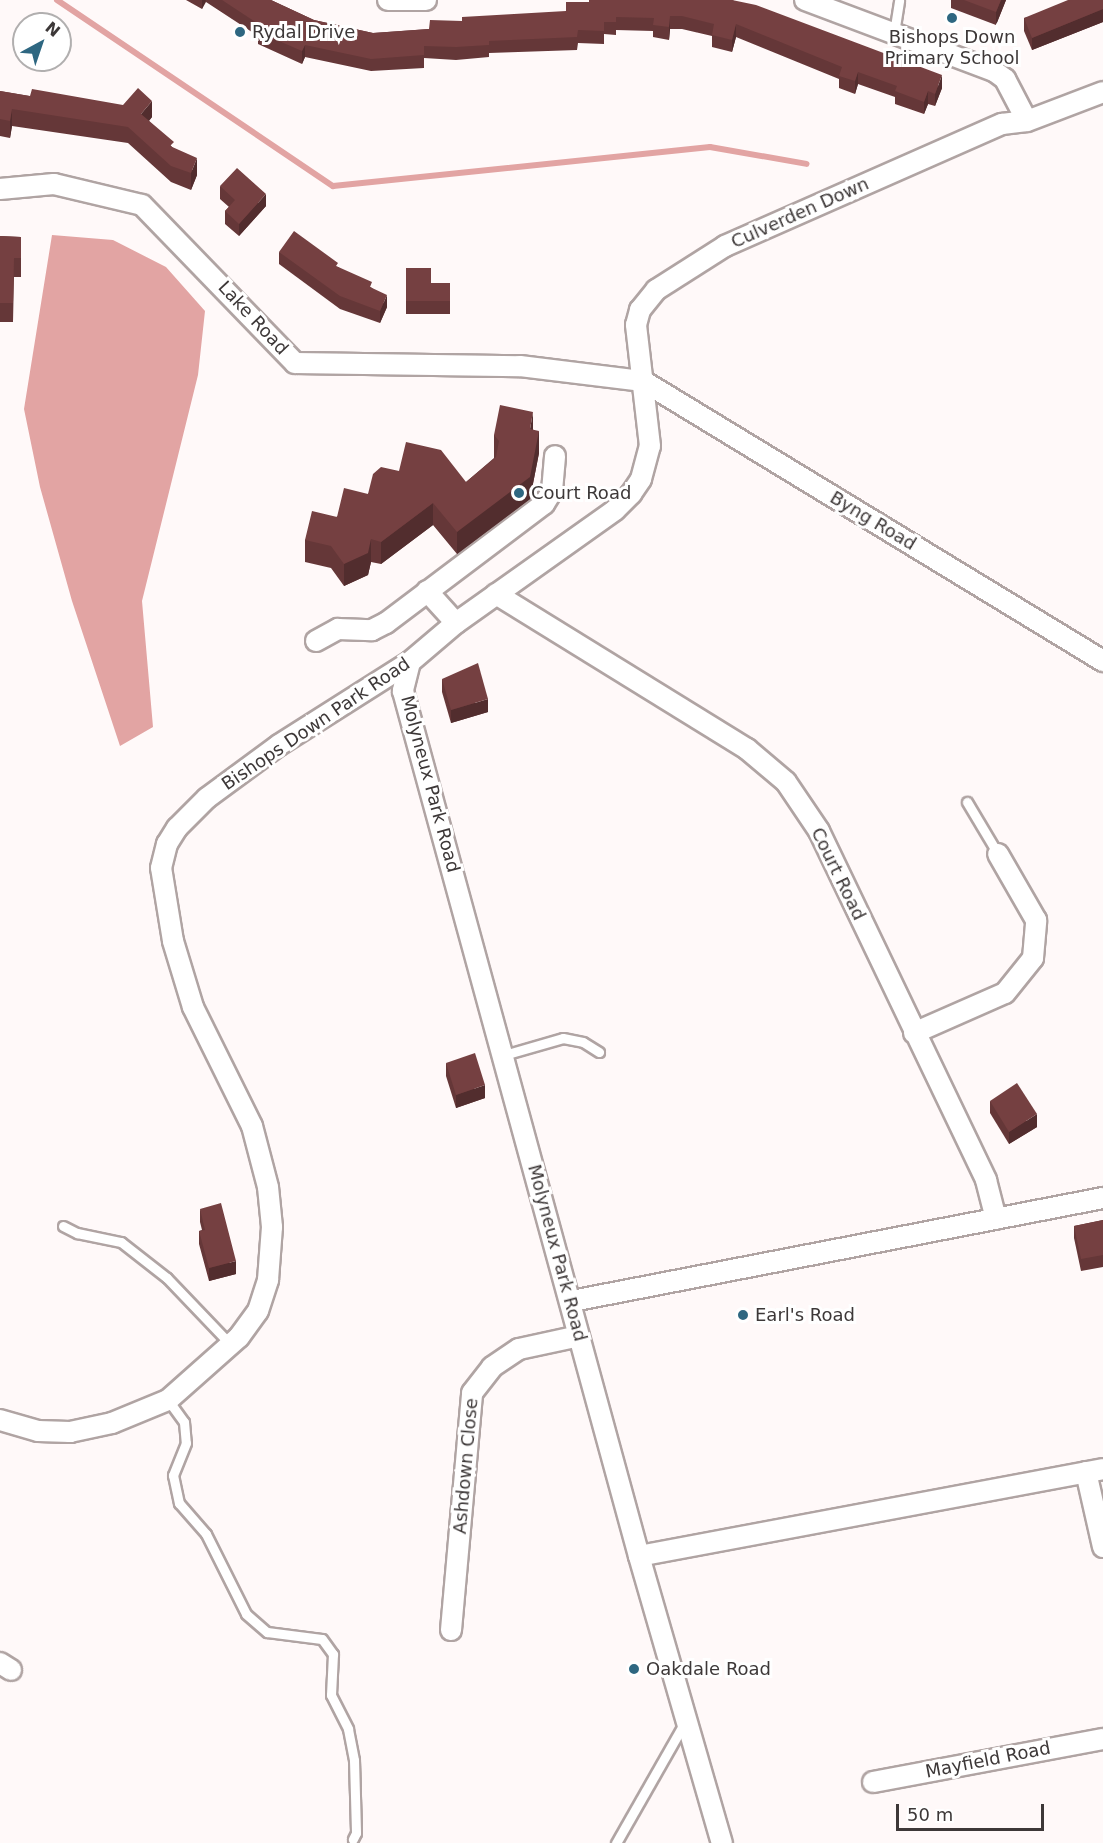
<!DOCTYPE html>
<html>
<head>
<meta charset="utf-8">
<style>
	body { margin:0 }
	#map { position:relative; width:1103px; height:1843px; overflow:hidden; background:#fff9f9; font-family:"DejaVu Sans",sans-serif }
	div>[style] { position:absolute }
	.water>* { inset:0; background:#e2a4a3 }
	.stream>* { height:6px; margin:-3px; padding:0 3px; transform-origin:3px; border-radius:3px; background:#e2a4a3 }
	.roads { filter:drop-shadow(2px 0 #b0a4a3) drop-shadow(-2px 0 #b0a4a3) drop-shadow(0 2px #b0a4a3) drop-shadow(0 -2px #b0a4a3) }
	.lane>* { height:9px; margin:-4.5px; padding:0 4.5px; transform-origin:4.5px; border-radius:4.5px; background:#fff }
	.street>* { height:20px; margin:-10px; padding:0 10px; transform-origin:10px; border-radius:10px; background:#fff }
	.wall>* { inset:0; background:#653738 }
	.shaded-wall>* { inset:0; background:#522d2e }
	.building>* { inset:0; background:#754041 }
	.dots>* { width:16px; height:16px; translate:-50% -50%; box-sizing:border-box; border:3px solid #fff; border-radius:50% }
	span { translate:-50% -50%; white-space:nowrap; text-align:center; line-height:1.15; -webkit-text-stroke:6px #fff; paint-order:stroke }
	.poi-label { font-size:18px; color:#3d3838 }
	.left { translate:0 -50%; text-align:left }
	.street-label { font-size:18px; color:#3d3838 }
	.north { position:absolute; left:12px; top:12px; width:60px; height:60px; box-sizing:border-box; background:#fff; border:2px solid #b1afaf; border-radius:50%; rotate:40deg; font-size:16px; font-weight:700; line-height:24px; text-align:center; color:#3d3838 }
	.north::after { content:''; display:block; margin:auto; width:21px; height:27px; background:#2e6781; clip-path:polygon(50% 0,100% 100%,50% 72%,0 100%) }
	.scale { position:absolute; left:896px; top:1804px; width:148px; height:27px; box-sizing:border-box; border:3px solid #3d3838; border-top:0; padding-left:8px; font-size:18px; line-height:21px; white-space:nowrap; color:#3d3838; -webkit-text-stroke:4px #fff; paint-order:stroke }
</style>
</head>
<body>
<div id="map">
	<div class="water">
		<div style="clip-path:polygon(52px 235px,113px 240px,166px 267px,205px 311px,198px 375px,142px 601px,153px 727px,120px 746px,72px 601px,40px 487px,24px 409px)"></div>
	</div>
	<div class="stream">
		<div style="left:57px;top:0;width:333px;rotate:34deg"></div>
		<div style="left:333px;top:186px;width:379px;rotate:-5.9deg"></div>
		<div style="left:710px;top:147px;width:98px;rotate:9.9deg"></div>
	</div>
	<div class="roads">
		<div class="lane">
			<div style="left:894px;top:33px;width:33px;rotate:-81deg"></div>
			<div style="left:967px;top:802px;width:61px;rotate:59.2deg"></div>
			<div style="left:504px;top:1055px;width:61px;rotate:-16.1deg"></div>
			<div style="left:563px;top:1038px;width:20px;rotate:11deg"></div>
			<div style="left:583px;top:1042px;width:19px;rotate:32deg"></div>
			<div style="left:63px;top:1226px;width:16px;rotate:27deg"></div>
			<div style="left:77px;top:1233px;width:45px;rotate:11.6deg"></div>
			<div style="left:121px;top:1242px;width:58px;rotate:38deg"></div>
			<div style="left:167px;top:1278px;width:93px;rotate:46.3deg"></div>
			<div style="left:168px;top:1400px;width:27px;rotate:54deg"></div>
			<div style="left:184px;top:1422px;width:21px;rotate:85deg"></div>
			<div style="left:186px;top:1443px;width:35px;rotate:112deg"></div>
			<div style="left:173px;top:1475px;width:29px;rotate:78deg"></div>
			<div style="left:179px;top:1503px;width:41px;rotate:48.9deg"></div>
			<div style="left:206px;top:1534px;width:89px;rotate:63.4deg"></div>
			<div style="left:246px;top:1614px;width:28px;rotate:41deg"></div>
			<div style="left:267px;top:1632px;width:55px;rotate:7.3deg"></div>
			<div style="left:322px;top:1639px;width:19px;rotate:54deg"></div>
			<div style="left:333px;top:1654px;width:41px;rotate:92.8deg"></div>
			<div style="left:331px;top:1695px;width:38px;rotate:63deg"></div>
			<div style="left:348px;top:1729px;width:32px;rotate:79deg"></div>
			<div style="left:354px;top:1760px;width:73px;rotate:88.4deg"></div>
			<div style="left:356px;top:1833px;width:7px;rotate:117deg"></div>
			<div style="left:616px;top:1843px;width:139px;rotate:-60.3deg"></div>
		</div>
		<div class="street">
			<div style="left:388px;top:0;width:38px"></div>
			<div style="left:805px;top:0;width:202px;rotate:20.6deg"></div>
			<div style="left:994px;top:71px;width:14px;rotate:36deg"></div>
			<div style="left:1005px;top:79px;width:47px;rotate:62.4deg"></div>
			<div style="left:0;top:189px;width:54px;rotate:-5.3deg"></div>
			<div style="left:54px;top:184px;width:90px;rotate:13.4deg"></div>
			<div style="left:142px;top:205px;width:220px;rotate:45.9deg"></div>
			<div style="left:295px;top:363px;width:225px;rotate:0.8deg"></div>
			<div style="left:520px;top:366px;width:124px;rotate:7deg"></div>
			<div style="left:643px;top:381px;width:539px;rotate:31.33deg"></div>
			<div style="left:427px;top:591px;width:43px;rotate:47.8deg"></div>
			<div style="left:496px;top:594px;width:295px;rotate:31.7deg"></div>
			<div style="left:747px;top:749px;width:51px;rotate:40.2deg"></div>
			<div style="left:786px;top:782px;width:59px;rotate:56deg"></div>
			<div style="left:819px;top:831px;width:387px;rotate:64.4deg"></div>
			<div style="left:986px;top:1180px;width:40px;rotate:75.6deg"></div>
			<div style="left:316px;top:641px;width:25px;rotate:-29deg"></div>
			<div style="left:338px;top:629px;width:34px;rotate:2deg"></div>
			<div style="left:372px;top:630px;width:16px;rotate:-27deg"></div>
			<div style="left:386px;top:623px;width:198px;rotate:-37deg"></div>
			<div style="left:544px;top:504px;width:15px;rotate:-58deg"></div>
			<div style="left:552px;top:491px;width:35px;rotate:-85deg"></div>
			<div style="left:410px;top:662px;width:30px;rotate:104deg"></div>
			<div style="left:403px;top:691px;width:897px;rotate:74.74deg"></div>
			<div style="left:639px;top:1556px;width:299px;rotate:73.9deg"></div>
			<div style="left:914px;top:1033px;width:99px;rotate:-23.7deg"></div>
			<div style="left:1005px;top:993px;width:45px;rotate:-51.3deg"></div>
			<div style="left:1033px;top:958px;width:38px;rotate:-85deg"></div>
			<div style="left:1036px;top:920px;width:76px;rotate:-119.9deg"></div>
			<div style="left:572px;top:1301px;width:541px;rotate:-10.98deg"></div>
			<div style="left:0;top:1420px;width:40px;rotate:16deg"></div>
			<div style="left:38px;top:1431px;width:32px;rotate:2deg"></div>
			<div style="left:70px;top:1432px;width:43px;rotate:-12.1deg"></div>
			<div style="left:112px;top:1423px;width:61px;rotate:-22.3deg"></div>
			<div style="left:168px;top:1400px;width:95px;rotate:-41.6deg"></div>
			<div style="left:239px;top:1337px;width:32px;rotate:-54deg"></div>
			<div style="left:258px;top:1311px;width:33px;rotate:-72deg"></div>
			<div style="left:268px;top:1280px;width:53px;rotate:-85.7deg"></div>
			<div style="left:272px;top:1227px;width:40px;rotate:-95.7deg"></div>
			<div style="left:268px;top:1187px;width:63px;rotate:-104.7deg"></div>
			<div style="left:252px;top:1126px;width:133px;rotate:-116.4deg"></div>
			<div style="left:193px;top:1007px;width:69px;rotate:-106.9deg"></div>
			<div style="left:173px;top:941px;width:74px;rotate:-99.3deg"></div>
			<div style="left:161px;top:868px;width:25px;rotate:-76deg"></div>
			<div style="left:167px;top:844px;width:19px;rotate:-58deg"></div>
			<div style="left:177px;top:828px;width:42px;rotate:-45deg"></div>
			<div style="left:207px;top:798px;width:89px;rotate:-36.4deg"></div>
			<div style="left:279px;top:745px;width:155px;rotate:-32.4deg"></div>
			<div style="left:410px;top:662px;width:60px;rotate:-40.3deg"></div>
			<div style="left:456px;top:623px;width:195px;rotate:-35.4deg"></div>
			<div style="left:615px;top:510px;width:23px;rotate:-45deg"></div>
			<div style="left:631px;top:494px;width:18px;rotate:-56deg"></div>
			<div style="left:641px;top:479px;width:34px;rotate:-75deg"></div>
			<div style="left:650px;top:446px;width:122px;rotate:-96.6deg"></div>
			<div style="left:636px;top:325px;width:16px;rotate:-75deg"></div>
			<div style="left:640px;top:310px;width:26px;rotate:-51deg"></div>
			<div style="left:656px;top:290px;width:82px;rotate:-32.5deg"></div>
			<div style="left:725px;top:246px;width:303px;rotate:-23.8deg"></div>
			<div style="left:1002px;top:124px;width:25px;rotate:-7deg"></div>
			<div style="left:1027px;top:121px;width:81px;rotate:-20.9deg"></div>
			<div style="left:1086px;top:1472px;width:77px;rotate:77.2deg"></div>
			<div style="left:639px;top:1556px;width:472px;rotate:-10.6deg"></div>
			<div style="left:451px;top:1630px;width:238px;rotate:-84.9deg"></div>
			<div style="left:472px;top:1393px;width:33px;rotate:-52deg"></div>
			<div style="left:492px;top:1367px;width:32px;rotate:-34deg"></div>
			<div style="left:519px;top:1349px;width:61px;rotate:-12.2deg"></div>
			<div style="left:0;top:1663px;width:13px;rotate:32deg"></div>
			<div style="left:873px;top:1782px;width:234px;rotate:-10.6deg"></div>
		</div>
	</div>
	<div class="wall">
		<div style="clip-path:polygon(186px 0,271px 0,314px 20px,373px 33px,429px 29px,462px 21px,732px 0,942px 88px,935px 106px,928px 104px,924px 114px,895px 104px,895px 97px,858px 84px,855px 94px,839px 88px,839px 79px,736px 37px,732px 52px,712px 47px,712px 36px,682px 29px,670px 29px,669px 40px,653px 37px,653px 31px,616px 30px,616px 35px,604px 34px,604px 44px,578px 43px,577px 50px,489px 53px,489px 57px,456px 60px,424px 58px,424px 68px,371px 71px,305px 57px,302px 64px,258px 44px,258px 36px,206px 2px,202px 9px)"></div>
		<div style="clip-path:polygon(951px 0,1006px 0,996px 25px,951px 8px)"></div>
		<div style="clip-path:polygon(1103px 0,1103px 22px,1032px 50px,1024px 31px,1024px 18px)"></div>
		<div style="clip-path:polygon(0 91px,152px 117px,149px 121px,197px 175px,191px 190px,171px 182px,128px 143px,12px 126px,10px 138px,0 136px)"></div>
		<div style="clip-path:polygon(220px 186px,266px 206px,239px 236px,225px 224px,225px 211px,229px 207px,220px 199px)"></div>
		<div style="clip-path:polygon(0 236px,21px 237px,21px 277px,14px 277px,13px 322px,0 322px)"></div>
		<div style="clip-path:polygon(279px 252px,338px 267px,372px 288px,387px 307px,380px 323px,340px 309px,279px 264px)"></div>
		<div style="clip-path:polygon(406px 268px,431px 283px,450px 283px,450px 314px,406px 314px)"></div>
		<div style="clip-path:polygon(533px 429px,539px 453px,530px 499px,457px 554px,433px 525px,381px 564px,371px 562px,368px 575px,344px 586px,331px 568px,305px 562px,305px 540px,399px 471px,466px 482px,494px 458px,494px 435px)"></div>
		<div style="clip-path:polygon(442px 679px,488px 712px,451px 723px,442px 692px)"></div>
		<div style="clip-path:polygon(446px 1063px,485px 1098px,456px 1108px,446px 1076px)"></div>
		<div style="clip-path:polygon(990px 1101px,1037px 1127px,1009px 1144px,990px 1113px)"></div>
		<div style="clip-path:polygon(200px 1209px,236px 1274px,209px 1281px,199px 1244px,199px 1231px,202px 1230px,200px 1222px)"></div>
		<div style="clip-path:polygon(1103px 1220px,1103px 1267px,1081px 1271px,1074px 1238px,1074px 1226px)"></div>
	</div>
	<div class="shaded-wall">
		<div style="clip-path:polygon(202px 0,206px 0,202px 9px)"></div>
		<div style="clip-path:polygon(1001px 0,1006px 0,996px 25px,996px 12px)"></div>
		<div style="clip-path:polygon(1103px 9px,1103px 22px,1032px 50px,1032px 38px)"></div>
		<div style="clip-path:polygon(670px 16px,670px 29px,669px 40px,669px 27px)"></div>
		<div style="clip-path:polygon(736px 24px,736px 37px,732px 52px,732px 40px)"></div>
		<div style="clip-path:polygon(305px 45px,305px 57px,302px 64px,302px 51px)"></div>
		<div style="clip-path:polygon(858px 72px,858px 84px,855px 94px,855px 81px)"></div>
		<div style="clip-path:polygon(942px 75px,942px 88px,935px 106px,935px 94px)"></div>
		<div style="clip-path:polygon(928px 91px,928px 104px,924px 114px,924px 102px)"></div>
		<div style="clip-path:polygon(152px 101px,152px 117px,141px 130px,141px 114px)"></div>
		<div style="clip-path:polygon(12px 109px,12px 126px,10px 138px,10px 121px)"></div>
		<div style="clip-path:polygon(197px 158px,197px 175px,191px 190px,191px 173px)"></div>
		<div style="clip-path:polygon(266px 194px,266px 206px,239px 236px,239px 224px)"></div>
		<div style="clip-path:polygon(387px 295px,387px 307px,380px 323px,380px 311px)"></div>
		<div style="clip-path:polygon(533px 412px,533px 434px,530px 429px)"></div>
		<div style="clip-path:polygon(539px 431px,539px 453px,530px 499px,457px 554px,457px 532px)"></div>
		<div style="clip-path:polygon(433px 503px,433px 525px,381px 564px,381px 542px)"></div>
		<div style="clip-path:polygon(371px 539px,371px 562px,368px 575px,344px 586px,344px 564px)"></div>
		<div style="clip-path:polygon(488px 699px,488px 712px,451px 723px,451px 710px)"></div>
		<div style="clip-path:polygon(485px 1085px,485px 1098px,456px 1108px,456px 1095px)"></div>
		<div style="clip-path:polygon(1037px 1114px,1037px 1127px,1009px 1144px,1009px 1132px)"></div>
		<div style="clip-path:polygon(236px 1261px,236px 1274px,209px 1281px,209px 1268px)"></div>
	</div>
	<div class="building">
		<div style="clip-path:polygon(222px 0,271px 0,314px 20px,373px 33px,429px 29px,430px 20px,462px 21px,462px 17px,566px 11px,566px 2px,589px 2px,589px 0,732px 0,756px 5px,942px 75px,935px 94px,928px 91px,924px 102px,895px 91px,897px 86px,858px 72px,855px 81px,839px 76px,842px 67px,736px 24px,732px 40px,712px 35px,714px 24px,682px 16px,670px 16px,669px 27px,653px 25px,654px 18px,616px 17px,616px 22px,604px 22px,604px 31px,578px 30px,577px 37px,489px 41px,489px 45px,456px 47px,424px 46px,424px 55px,371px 59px,305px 45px,302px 51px,258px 32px,260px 25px)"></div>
		<div style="clip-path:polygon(964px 0,1001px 0,996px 12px)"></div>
		<div style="clip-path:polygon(1068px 0,1103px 0,1103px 9px,1032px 38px,1024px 18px)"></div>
		<div style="clip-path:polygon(138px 88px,152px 101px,141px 114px,174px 142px,170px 146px,197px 158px,191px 173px,171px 166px,128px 127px,12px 109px,10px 121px,0 119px,0 91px,30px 96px,32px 89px,123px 105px)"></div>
		<div style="clip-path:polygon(237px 168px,266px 194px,239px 224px,225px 211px,235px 200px,220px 186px)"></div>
		<div style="clip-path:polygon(294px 231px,338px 263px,336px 266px,372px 282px,370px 287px,387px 295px,380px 311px,340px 296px,279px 252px)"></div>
		<div style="clip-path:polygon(0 236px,21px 237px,21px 258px,14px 258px,13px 303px,0 303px)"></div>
		<div style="clip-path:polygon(406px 268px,431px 268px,431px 283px,450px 283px,450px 301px,406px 301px)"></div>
		<div style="clip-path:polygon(500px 405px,533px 412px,530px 429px,539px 431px,530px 477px,457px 532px,433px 503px,381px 542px,371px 539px,368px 553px,344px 564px,331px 546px,305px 540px,312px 511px,337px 517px,344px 488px,368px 494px,373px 474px,381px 467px,399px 471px,406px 442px,441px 450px,466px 482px,496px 457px,499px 441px,494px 435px)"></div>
		<div style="clip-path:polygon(478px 663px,488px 699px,451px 710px,442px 679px)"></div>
		<div style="clip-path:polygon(475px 1053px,485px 1085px,456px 1095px,446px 1063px)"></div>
		<div style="clip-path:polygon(1017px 1083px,1037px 1114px,1009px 1132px,990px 1101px)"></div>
		<div style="clip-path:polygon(221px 1203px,236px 1261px,209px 1268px,199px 1231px,205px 1230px,200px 1209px)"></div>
		<div style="clip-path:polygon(1103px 1220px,1103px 1255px,1081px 1259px,1074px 1226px)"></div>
	</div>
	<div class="dots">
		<div style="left:952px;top:18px;background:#2e6781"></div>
		<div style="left:240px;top:32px;background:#2e6781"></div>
		<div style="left:519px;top:493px;background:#2e6781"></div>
		<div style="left:743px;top:1315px;background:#2e6781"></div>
		<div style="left:634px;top:1669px;background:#2e6781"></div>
	</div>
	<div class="poi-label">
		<span class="left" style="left:252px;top:32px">Rydal Drive</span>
		<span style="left:952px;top:48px">Bishops Down<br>Primary School</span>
		<span class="left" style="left:531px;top:493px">Court Road</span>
		<span class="left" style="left:755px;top:1315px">Earl's Road</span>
		<span class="left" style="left:646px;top:1669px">Oakdale Road</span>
	</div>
	<div class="street-label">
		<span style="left:800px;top:213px;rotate:-24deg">Culverden Down</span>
		<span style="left:253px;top:318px;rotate:47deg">Lake Road</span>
		<span style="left:873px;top:521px;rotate:31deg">Byng Road</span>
		<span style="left:316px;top:724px;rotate:-34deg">Bishops Down Park Road</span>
		<span style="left:430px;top:784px;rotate:75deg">Molyneux Park Road</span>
		<span style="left:838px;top:874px;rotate:64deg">Court Road</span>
		<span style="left:557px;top:1253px;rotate:75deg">Molyneux Park Road</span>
		<span style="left:466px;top:1466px;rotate:-85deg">Ashdown Close</span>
		<span style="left:988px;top:1760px;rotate:-11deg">Mayfield Road</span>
	</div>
	<div class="north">N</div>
	<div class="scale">50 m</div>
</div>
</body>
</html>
